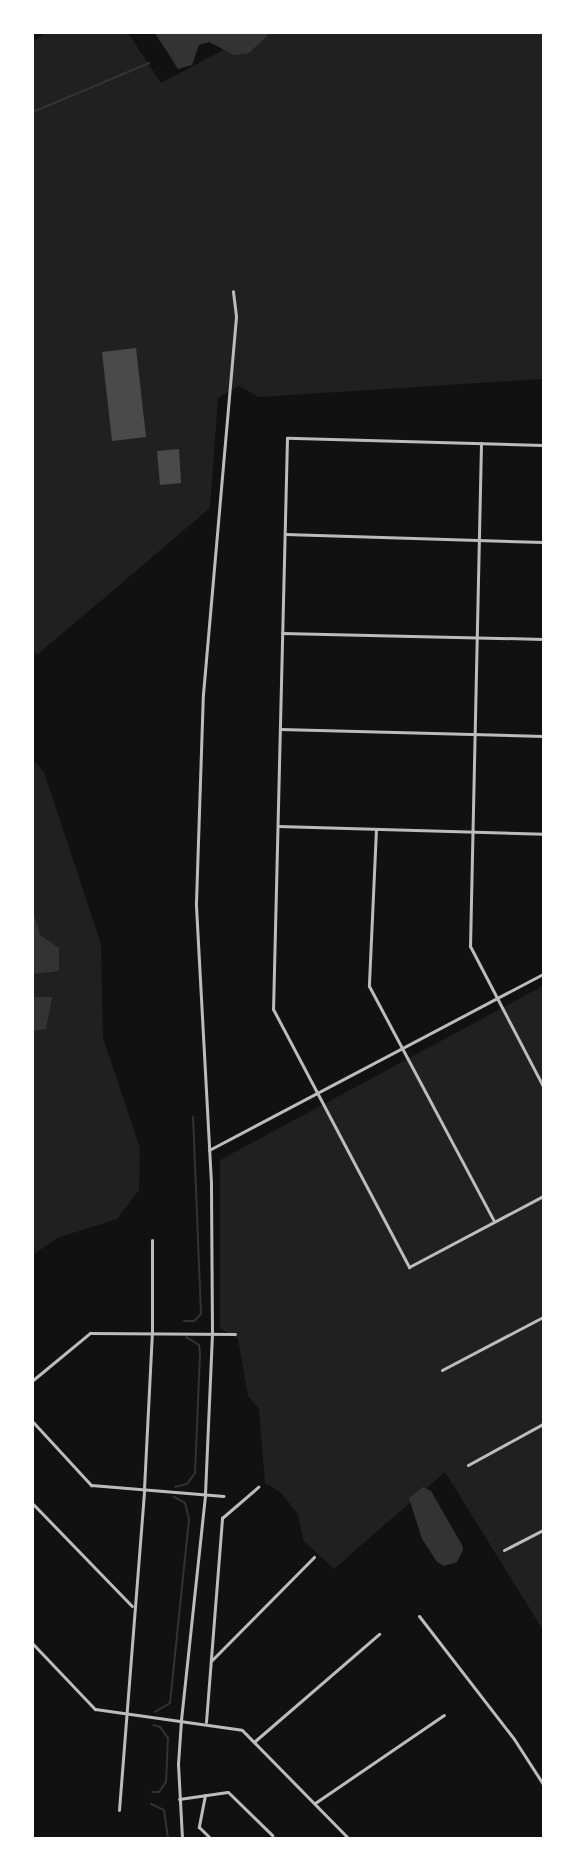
<!DOCTYPE html>
<html>
<head>
<meta charset="utf-8">
<style>
	body { margin:0 }
	#map { position:relative; width:576px; height:1871px; overflow:hidden; background:#111; font-family:"Open Sans",sans-serif }
	div>[style] { position:absolute }
	.green>* { inset:0; background:#202020 }
	.water>* { inset:0; background:#333 }
	.stream>* { height:2px; margin:-1px; padding:0 1px; transform-origin:1px; border-radius:1px; background:#333 }
	.building>* { inset:0; background:#4a4a4a }
	.minor>* { height:3px; margin:-1.5px; padding:0 1.5px; transform-origin:1.5px; border-radius:1.5px; background:#bcbcbc }
	span { translate:-50% -50%; white-space:nowrap; text-align:center; line-height:1.15; -webkit-text-stroke:6px #fff; paint-order:stroke }
	.frame { position:absolute; inset:0; border:34px solid #fff; pointer-events:none }
</style>
</head>
<body>
<div id="map">
	<div class="green">
		<div style="clip-path:polygon(46px 33px,128px 33px,161px 83px,255px 33px,543px 33px,543px 379px,259px 397px,239px 386px,218px 398px,210px 508px,38px 654px,33px 653px,33px 42px)"></div>
		<div style="clip-path:polygon(33px 760px,44px 772px,101px 944px,103px 1038px,140px 1148px,139px 1190px,117px 1219px,57px 1238px,33px 1255px)"></div>
		<div style="clip-path:polygon(543px 986px,543px 1630px,445px 1472px,334px 1569px,303px 1540px,298px 1514px,280px 1492px,265px 1483px,259px 1409px,248px 1396px,238px 1339px,220px 1328px,220px 1160px)"></div>
	</div>
	<div class="water">
		<div style="clip-path:polygon(155px 33px,270px 33px,249px 53px,234px 55px,209px 42px,199px 45px,192px 65px,178px 69px)"></div>
		<div style="clip-path:polygon(33px 911px,40px 935px,59px 948px,59px 971px,33px 974px)"></div>
		<div style="clip-path:polygon(33px 997px,52px 997px,46px 1029px,33px 1031px)"></div>
		<div style="clip-path:polygon(423px 1487px,431px 1491px,462px 1545px,463px 1550px,457px 1562px,444px 1566px,437px 1562px,422px 1539px,409px 1498px)"></div>
	</div>
	<div class="stream">
		<div style="left:33px;top:112px;width:126px;rotate:-22.9deg"></div>
		<div style="left:184px;top:1321px;width:10px"></div>
		<div style="left:194px;top:1321px;width:10px;rotate:-45deg"></div>
		<div style="left:201px;top:1314px;width:197px;rotate:-92.3deg"></div>
		<div style="left:175px;top:1487px;width:12px;rotate:-14deg"></div>
		<div style="left:187px;top:1484px;width:14px;rotate:-54deg"></div>
		<div style="left:195px;top:1473px;width:120px;rotate:-87.6deg"></div>
		<div style="left:200px;top:1353px;width:8px;rotate:-97deg"></div>
		<div style="left:199px;top:1345px;width:15px;rotate:-148deg"></div>
		<div style="left:155px;top:1712px;width:17px;rotate:-31deg"></div>
		<div style="left:170px;top:1703px;width:185px;rotate:-84.1deg"></div>
		<div style="left:189px;top:1519px;width:16px;rotate:-104deg"></div>
		<div style="left:185px;top:1503px;width:13px;rotate:-151deg"></div>
		<div style="left:152px;top:1792px;width:7px"></div>
		<div style="left:159px;top:1792px;width:12px;rotate:-55deg"></div>
		<div style="left:166px;top:1782px;width:44px;rotate:-87.4deg"></div>
		<div style="left:168px;top:1738px;width:14px;rotate:-126deg"></div>
		<div style="left:160px;top:1727px;width:7px;rotate:-164deg"></div>
		<div style="left:151px;top:1804px;width:14px;rotate:25deg"></div>
		<div style="left:164px;top:1810px;width:28px;rotate:82deg"></div>
	</div>
	<div class="building">
		<div style="clip-path:polygon(136px 348px,146px 437px,112px 441px,102px 352px)"></div>
		<div style="clip-path:polygon(179px 449px,181px 483px,160px 485px,157px 451px)"></div>
	</div>
	<div class="minor">
		<div style="left:481px;top:443px;width:503px;rotate:91.25deg"></div>
		<div style="left:470px;top:946px;width:158px;rotate:62.5deg"></div>
		<div style="left:543px;top:445px;width:256px;rotate:-178.4deg"></div>
		<div style="left:287px;top:438px;width:571px;rotate:91.4deg"></div>
		<div style="left:273px;top:1009px;width:292px;rotate:62.2deg"></div>
		<div style="left:409px;top:1267px;width:152px;rotate:-27.9deg"></div>
		<div style="left:285px;top:534px;width:258px;rotate:1.8deg"></div>
		<div style="left:282px;top:633px;width:261px;rotate:1.3deg"></div>
		<div style="left:280px;top:729px;width:263px;rotate:1.5deg"></div>
		<div style="left:278px;top:826px;width:265px;rotate:1.7deg"></div>
		<div style="left:376px;top:829px;width:157px;rotate:92.6deg"></div>
		<div style="left:369px;top:986px;width:266px;rotate:62deg"></div>
		<div style="left:209px;top:1150px;width:378px;rotate:-27.8deg"></div>
		<div style="left:442px;top:1370px;width:114px;rotate:-27.7deg"></div>
		<div style="left:33px;top:1380px;width:74px;rotate:-39.5deg"></div>
		<div style="left:90px;top:1333px;width:145px;rotate:0.4deg"></div>
		<div style="left:33px;top:1422px;width:86px;rotate:47.4deg"></div>
		<div style="left:91px;top:1485px;width:133px;rotate:4.7deg"></div>
		<div style="left:468px;top:1465px;width:85px;rotate:-28.7deg"></div>
		<div style="left:33px;top:1504px;width:142px;rotate:45.9deg"></div>
		<div style="left:504px;top:1550px;width:44px;rotate:-27.1deg"></div>
		<div style="left:419px;top:1616px;width:155px;rotate:52.3deg"></div>
		<div style="left:514px;top:1739px;width:54px;rotate:57.2deg"></div>
		<div style="left:33px;top:1644px;width:90px;rotate:46.4deg"></div>
		<div style="left:95px;top:1709px;width:148px;rotate:8.1deg"></div>
		<div style="left:242px;top:1730px;width:151px;rotate:45.5deg"></div>
		<div style="left:212px;top:1660px;width:145px;rotate:-45.3deg"></div>
		<div style="left:206px;top:1722px;width:205px;rotate:-85.5deg"></div>
		<div style="left:222px;top:1518px;width:48px;rotate:-40.7deg"></div>
		<div style="left:255px;top:1741px;width:164px;rotate:-40.8deg"></div>
		<div style="left:205px;top:1795px;width:33px;rotate:101deg"></div>
		<div style="left:199px;top:1827px;width:16px;rotate:45deg"></div>
		<div style="left:179px;top:1799px;width:49px;rotate:-8.1deg"></div>
		<div style="left:228px;top:1792px;width:62px;rotate:44.3deg"></div>
		<div style="left:315px;top:1803px;width:156px;rotate:-34.3deg"></div>
		<div style="left:119px;top:1810px;width:322px;rotate:-85.5deg"></div>
		<div style="left:144px;top:1489px;width:157px;rotate:-87.1deg"></div>
		<div style="left:152px;top:1332px;width:92px;rotate:-90deg"></div>
		<div style="left:182px;top:1838px;width:74px;rotate:-93.1deg"></div>
		<div style="left:178px;top:1764px;width:44px;rotate:-86.1deg"></div>
		<div style="left:181px;top:1720px;width:227px;rotate:-83.9deg"></div>
		<div style="left:205px;top:1494px;width:162px;rotate:-87.5deg"></div>
		<div style="left:212px;top:1332px;width:149px;rotate:-90.4deg"></div>
		<div style="left:211px;top:1183px;width:281px;rotate:-93.1deg"></div>
		<div style="left:196px;top:902px;width:208px;rotate:-88.1deg"></div>
		<div style="left:203px;top:694px;width:379px;rotate:-85deg"></div>
		<div style="left:236px;top:316px;width:25px;rotate:-97deg"></div>
	</div>
	<div class="frame"></div>
</div>
</body>
</html>
